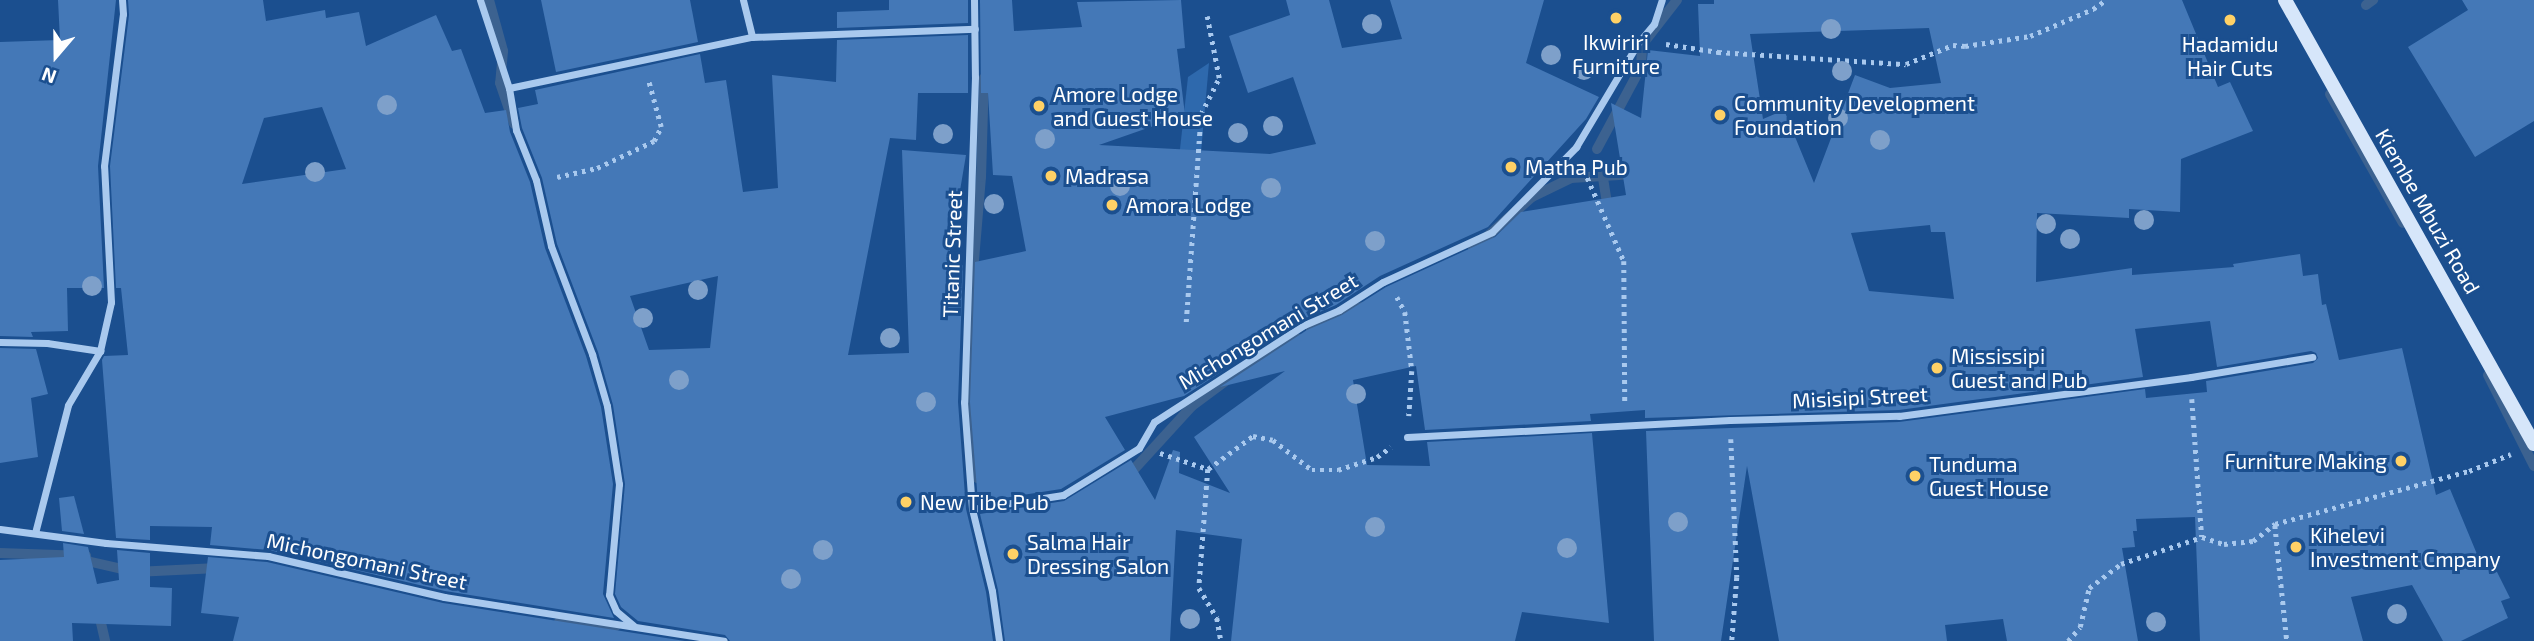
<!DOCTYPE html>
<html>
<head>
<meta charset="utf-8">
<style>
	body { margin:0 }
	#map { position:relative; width:2534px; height:641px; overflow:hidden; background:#1b4f8f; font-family:"Exo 2",sans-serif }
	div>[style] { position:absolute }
	.green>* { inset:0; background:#2e69ad }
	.stream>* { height:10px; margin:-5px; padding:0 5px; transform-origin:5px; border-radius:5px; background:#3c6290 }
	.building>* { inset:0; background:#4478b7 }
	.path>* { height:4.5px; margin-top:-2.25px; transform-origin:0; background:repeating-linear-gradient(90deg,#a9c9ee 0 3.5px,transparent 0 8.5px) }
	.street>* { height:7px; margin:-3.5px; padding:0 3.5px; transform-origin:3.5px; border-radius:3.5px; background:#a9c9ee }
	.secondary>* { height:14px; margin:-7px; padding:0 7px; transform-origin:7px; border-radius:7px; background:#d6e6fa }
	.trees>* { width:20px; height:20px; margin:-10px; border-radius:50%; background:#7ea0ca }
	.dots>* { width:19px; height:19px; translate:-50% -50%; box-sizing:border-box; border:4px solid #1b4f8f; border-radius:50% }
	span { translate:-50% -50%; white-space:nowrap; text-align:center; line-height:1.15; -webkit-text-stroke:6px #1b4f8f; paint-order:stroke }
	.poi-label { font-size:21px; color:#fff }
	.left { translate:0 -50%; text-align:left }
	.right { translate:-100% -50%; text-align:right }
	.street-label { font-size:21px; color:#fff }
	.north { position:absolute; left:21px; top:21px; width:70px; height:70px; -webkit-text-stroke:5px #1b4f8f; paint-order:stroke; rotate:200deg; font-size:19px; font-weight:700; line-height:28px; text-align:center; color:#fff }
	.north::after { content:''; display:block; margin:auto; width:24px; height:32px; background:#fff; clip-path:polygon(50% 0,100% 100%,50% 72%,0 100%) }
</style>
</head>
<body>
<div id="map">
	<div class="green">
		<div style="clip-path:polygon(1209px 63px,1201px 152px,1177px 176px,1188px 77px)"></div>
	</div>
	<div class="stream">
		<div style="left:489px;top:0;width:53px;rotate:74.6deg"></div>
		<div style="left:503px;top:51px;width:32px;rotate:95deg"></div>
		<div style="left:500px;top:83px;width:43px;rotate:71.1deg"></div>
		<div style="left:2366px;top:5px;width:9px;rotate:-36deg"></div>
		<div style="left:2330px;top:94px;width:148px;rotate:60.5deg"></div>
		<div style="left:1597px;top:149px;width:93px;rotate:-61.8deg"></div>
		<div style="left:1641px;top:67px;width:22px;rotate:-87deg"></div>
		<div style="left:1642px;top:45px;width:57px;rotate:-52.1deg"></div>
		<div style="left:1603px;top:178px;width:33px;rotate:81deg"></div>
		<div style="left:1473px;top:249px;width:79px;rotate:-41.4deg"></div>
		<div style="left:1532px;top:197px;width:43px;rotate:-26deg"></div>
		<div style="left:1571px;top:178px;width:64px;rotate:-3.6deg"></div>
		<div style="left:1311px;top:330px;width:34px;rotate:-32deg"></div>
		<div style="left:1340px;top:312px;width:24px;rotate:-12deg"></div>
		<div style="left:2488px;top:375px;width:102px;rotate:63.2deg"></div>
		<div style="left:1127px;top:477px;width:96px;rotate:-47.5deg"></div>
		<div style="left:1192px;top:406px;width:86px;rotate:-36.5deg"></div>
		<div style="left:1261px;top:355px;width:40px;rotate:-25deg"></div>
		<div style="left:977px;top:478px;width:27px;rotate:-98deg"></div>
		<div style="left:973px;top:451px;width:77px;rotate:-93.7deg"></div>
		<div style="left:968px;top:374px;width:90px;rotate:-87.5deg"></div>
		<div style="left:972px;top:284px;width:107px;rotate:-85.2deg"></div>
		<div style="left:981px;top:177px;width:99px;rotate:-88.3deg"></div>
		<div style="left:0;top:553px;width:86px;rotate:2deg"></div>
		<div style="left:86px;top:556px;width:5px;rotate:79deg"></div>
		<div style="left:87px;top:561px;width:49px;rotate:12.9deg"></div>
		<div style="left:135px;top:572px;width:83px;rotate:-2.8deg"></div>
		<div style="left:98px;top:610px;width:32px;rotate:77deg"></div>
		<div style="left:559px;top:622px;width:57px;rotate:4deg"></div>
	</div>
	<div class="building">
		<div style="clip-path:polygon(58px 0,116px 0,98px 166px,104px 288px,67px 288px,68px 331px,31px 332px,33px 337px,0 336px,0 42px,60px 40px)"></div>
		<div style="clip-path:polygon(evenodd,128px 0,263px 0,266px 21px,325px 10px,326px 18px,359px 12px,366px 46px,436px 15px,452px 51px,461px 49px,485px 113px,506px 110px,510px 132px,530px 182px,545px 248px,586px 356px,601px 407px,613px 484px,603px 594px,614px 618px,445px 591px,269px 550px,210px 545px,212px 527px,150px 526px,150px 540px,116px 538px,102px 360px,104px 356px,128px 355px,121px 288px,116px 288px,110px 166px,129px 15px,128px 0,322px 107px,346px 169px,242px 184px,264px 118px,322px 107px)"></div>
		<div style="clip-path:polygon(541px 0,690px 0,698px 42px,556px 72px)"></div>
		<div style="clip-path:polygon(889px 0,968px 0,968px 23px,837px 28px,837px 12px,889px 10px)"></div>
		<div style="clip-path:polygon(980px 0,1012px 0,1014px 31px,1082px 27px,1077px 2px,1181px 0,1185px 48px,1177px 49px,1185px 115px,1099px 145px,1270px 154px,1316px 144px,1293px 77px,1248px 93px,1229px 36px,1290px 15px,1286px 0,1329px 0,1342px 48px,1402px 39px,1390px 0,1544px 0,1526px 63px,1599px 97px,1586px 119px,1488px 227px,1380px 276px,1336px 305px,1301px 320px,1184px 396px,1105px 417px,1125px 450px,1061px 489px,978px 502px,970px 402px,975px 262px,1026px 251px,1012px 176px,993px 175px,988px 93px,981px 93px)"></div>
		<div style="clip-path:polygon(evenodd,1714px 0,2182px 0,2218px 87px,2230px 82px,2253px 131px,2181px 159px,2180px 212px,2129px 209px,2129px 218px,2037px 213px,2036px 282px,2132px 268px,2132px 275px,2234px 267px,2233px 264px,2300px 254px,2303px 276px,2318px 274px,2322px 305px,2326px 304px,2339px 360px,2402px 348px,2436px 495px,2450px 489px,2479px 559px,2488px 554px,2510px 598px,2501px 601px,2508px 618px,2461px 641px,2443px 641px,2412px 585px,2351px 597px,2363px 641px,2200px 641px,2195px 517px,2136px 519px,2137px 531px,2133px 531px,2135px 547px,2122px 548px,2138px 641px,2007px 641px,2003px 619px,1945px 625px,1947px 641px,1779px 641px,1747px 466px,1721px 641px,1654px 641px,1646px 431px,1899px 422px,2145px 389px,2146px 398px,2207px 392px,2206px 381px,2313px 363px,2318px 358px,2316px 353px,2311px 351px,2217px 367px,2210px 321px,2135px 329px,2143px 377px,1899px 410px,1645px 418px,1645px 410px,1590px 414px,1591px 421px,1425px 430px,1416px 366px,1353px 380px,1367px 465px,1430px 466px,1427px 442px,1592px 433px,1609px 623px,1522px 612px,1515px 641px,1231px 641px,1242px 539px,1176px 530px,1170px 641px,1005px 641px,998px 590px,980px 514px,1064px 501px,1131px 460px,1155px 500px,1173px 450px,1180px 452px,1179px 473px,1230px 493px,1194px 437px,1285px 371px,1220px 387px,1307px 330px,1342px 315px,1386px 287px,1495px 237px,1521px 212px,1626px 195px,1611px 103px,1641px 118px,1648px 50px,1700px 56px,1698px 4px,1714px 4px,1714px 0,1929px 28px,1941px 83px,1890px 88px,1855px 75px,1814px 183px,1784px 110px,1763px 119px,1750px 34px,1929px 28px,1714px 0,1930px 225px,1931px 232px,1945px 232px,1954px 299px,1869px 291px,1851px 233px,1930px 225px)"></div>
		<div style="clip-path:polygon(2462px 0,2534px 0,2534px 121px,2475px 157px,2408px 47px,2468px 10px)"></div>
		<div style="clip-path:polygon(evenodd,968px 35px,968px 93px,918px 93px,916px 140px,890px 138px,848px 355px,909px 353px,902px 150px,966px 155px,947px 268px,963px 265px,958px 402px,966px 509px,986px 592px,993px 641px,730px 641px,725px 635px,638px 621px,621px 607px,615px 594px,625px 484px,613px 405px,598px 352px,557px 244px,542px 178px,522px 128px,518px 108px,538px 104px,535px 90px,700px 54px,705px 83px,726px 80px,743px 192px,778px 188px,772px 75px,836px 82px,837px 40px,968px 35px,718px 276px,710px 348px,649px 350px,630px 296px,718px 276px)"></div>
		<div style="clip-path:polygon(0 348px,36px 349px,48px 394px,31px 398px,38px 457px,0 463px)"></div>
		<div style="clip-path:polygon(74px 496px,84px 534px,62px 531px,59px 498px)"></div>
		<div style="clip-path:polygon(63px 543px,88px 547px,97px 584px,119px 580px,117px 550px,150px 553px,150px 587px,172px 588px,171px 626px,72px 623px,73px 641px,0 641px,0 560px,64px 557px)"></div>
		<div style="clip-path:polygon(208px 557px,267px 562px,443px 603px,685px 641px,233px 641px,239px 617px,201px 613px)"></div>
	</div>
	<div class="path">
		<div style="left:1666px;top:44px;width:53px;rotate:8.7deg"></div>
		<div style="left:1718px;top:52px;width:188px;rotate:3.7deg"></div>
		<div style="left:1906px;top:64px;width:51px;rotate:-22deg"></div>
		<div style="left:1953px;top:45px;width:12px;rotate:5deg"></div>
		<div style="left:1965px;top:46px;width:66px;rotate:-8.7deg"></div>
		<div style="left:2030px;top:36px;width:69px;rotate:-23.2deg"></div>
		<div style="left:2093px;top:9px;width:16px;rotate:-35deg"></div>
		<div style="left:1584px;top:170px;width:99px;rotate:66.3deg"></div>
		<div style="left:1624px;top:261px;width:143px;rotate:89.6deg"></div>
		<div style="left:557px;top:177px;width:41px;rotate:-12.7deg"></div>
		<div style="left:597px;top:168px;width:63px;rotate:-25.3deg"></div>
		<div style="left:654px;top:141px;width:16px;rotate:-63deg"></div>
		<div style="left:661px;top:127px;width:50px;rotate:-105.2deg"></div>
		<div style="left:1397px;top:297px;width:17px;rotate:62deg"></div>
		<div style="left:1405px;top:312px;width:59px;rotate:83.2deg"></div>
		<div style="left:1412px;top:371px;width:45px;rotate:93.8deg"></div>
		<div style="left:1186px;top:322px;width:209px;rotate:-85.9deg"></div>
		<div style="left:1201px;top:114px;width:40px;rotate:-63.4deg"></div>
		<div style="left:1219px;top:78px;width:63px;rotate:-101deg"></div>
		<div style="left:2192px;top:399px;width:138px;rotate:85.9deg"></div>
		<div style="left:2202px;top:537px;width:23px;rotate:18deg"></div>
		<div style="left:2224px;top:544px;width:29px;rotate:-6deg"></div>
		<div style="left:2253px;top:541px;width:28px;rotate:-38deg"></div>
		<div style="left:2275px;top:524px;width:201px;rotate:-15.3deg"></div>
		<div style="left:2469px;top:471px;width:45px;rotate:-22deg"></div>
		<div style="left:1731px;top:439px;width:138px;rotate:87.5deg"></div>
		<div style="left:1737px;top:577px;width:64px;rotate:94.5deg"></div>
		<div style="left:1160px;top:453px;width:51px;rotate:18.4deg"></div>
		<div style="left:1208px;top:469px;width:56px;rotate:-36.3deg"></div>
		<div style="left:1253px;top:436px;width:20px;rotate:11deg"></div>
		<div style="left:1273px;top:440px;width:49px;rotate:37.6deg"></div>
		<div style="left:1312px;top:470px;width:26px"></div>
		<div style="left:1338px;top:470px;width:41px;rotate:-18.4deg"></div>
		<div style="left:1377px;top:457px;width:17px;rotate:-36deg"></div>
		<div style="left:1208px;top:469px;width:119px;rotate:94.3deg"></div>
		<div style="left:1199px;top:588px;width:35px;rotate:59deg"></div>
		<div style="left:1217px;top:618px;width:23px;rotate:80deg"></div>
		<div style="left:2275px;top:525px;width:117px;rotate:84.1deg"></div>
		<div style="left:2068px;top:641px;width:18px;rotate:-49deg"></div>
		<div style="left:2080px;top:627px;width:40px;rotate:-77deg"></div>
		<div style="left:2089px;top:588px;width:40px;rotate:-37deg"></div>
		<div style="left:2121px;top:564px;width:85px;rotate:-18.4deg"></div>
	</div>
	<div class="street">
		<div style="left:480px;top:0;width:93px;rotate:71.8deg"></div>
		<div style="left:509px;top:88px;width:43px;rotate:80.5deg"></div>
		<div style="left:516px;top:130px;width:54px;rotate:68.2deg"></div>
		<div style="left:536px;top:180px;width:68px;rotate:77.2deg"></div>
		<div style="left:551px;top:246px;width:116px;rotate:69.2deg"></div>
		<div style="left:592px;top:354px;width:54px;rotate:73.9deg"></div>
		<div style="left:607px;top:406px;width:79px;rotate:81.3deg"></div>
		<div style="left:619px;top:484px;width:111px;rotate:95.1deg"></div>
		<div style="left:609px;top:595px;width:17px;rotate:66deg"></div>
		<div style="left:616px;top:611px;width:23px;rotate:40deg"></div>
		<div style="left:743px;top:0;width:38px;rotate:76deg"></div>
		<div style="left:974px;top:0;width:77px;rotate:89.3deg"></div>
		<div style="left:975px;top:77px;width:325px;rotate:91.9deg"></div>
		<div style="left:964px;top:402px;width:107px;rotate:85.7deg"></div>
		<div style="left:972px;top:509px;width:84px;rotate:76.3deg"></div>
		<div style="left:992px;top:591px;width:50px;rotate:82deg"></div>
		<div style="left:509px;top:88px;width:248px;rotate:-11.9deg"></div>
		<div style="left:752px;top:37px;width:223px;rotate:-2.1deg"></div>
		<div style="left:0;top:342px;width:47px;rotate:1.2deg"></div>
		<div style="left:47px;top:343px;width:54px;rotate:8.6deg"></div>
		<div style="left:1407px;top:437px;width:323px;rotate:-3deg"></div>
		<div style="left:1730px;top:420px;width:169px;rotate:-1.4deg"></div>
		<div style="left:1899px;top:416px;width:295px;rotate:-7.6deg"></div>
		<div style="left:2191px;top:377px;width:123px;rotate:-9.4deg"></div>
		<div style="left:972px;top:509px;width:92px;rotate:-8.7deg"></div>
		<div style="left:1063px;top:495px;width:89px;rotate:-31.7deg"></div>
		<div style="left:1139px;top:448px;width:30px;rotate:-60deg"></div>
		<div style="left:1154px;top:422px;width:179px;rotate:-32.9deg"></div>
		<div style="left:1304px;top:325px;width:38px;rotate:-23deg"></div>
		<div style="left:1339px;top:310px;width:52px;rotate:-32.5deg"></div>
		<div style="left:1383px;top:282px;width:120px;rotate:-24.6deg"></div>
		<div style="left:1492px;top:232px;width:120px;rotate:-45.3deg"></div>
		<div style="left:1576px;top:147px;width:121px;rotate:-59.2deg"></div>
		<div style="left:1638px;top:43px;width:25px;rotate:-50deg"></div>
		<div style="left:1654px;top:24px;width:25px;rotate:-72deg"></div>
		<div style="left:0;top:529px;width:107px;rotate:7.5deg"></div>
		<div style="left:106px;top:543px;width:163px;rotate:4.6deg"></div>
		<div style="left:268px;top:556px;width:181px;rotate:13.1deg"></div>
		<div style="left:444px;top:597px;width:283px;rotate:8.9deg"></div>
		<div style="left:35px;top:533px;width:132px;rotate:-75.5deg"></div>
		<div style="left:68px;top:405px;width:63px;rotate:-59.3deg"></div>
		<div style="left:100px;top:351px;width:50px;rotate:-77.3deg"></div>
		<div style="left:111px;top:302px;width:136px;rotate:-92.9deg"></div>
		<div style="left:104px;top:166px;width:153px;rotate:-82.9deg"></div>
		<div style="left:123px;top:14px;width:14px;rotate:-94deg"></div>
	</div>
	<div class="secondary">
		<div style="left:2285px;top:0;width:509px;rotate:60.72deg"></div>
	</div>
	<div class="trees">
		<div style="left:1372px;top:24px"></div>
		<div style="left:1831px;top:29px"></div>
		<div style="left:1551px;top:55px"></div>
		<div style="left:1584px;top:70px"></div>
		<div style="left:1842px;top:71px"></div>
		<div style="left:387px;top:105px"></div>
		<div style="left:1838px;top:118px"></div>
		<div style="left:1273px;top:126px"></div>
		<div style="left:1238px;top:133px"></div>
		<div style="left:943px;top:134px"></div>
		<div style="left:1045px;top:139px"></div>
		<div style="left:1880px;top:140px"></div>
		<div style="left:315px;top:172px"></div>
		<div style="left:1120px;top:186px"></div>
		<div style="left:1271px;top:188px"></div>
		<div style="left:994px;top:204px"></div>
		<div style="left:2144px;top:220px"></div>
		<div style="left:2046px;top:224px"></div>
		<div style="left:2070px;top:239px"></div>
		<div style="left:1375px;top:241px"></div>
		<div style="left:92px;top:286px"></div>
		<div style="left:698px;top:290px"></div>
		<div style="left:643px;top:318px"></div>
		<div style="left:890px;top:338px"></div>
		<div style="left:679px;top:380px"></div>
		<div style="left:1356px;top:394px"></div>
		<div style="left:926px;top:402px"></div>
		<div style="left:1678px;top:522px"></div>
		<div style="left:1375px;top:527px"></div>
		<div style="left:1567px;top:548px"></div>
		<div style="left:823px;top:550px"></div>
		<div style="left:791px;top:579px"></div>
		<div style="left:2397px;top:614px"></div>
		<div style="left:1190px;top:619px"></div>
		<div style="left:2156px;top:622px"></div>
	</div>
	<div class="dots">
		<div style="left:1616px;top:18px;background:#ffd166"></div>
		<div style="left:2230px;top:20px;background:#ffd166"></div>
		<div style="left:1039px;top:106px;background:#ffd166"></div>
		<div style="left:1720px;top:115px;background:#ffd166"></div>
		<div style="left:1511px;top:167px;background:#ffd166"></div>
		<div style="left:1051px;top:176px;background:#ffd166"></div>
		<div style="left:1112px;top:205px;background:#ffd166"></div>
		<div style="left:1937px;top:368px;background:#ffd166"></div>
		<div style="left:2401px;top:461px;background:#ffd166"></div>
		<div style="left:1915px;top:476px;background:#ffd166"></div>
		<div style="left:906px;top:502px;background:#ffd166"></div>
		<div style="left:2296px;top:547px;background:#ffd166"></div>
		<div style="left:1013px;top:554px;background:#ffd166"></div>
	</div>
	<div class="poi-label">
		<span style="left:1616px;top:54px">Ikwiriri<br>Furniture</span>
		<span style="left:2230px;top:56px">Hadamidu<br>Hair Cuts</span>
		<span class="left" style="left:1053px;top:106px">Amore Lodge<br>and Guest House</span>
		<span class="left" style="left:1734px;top:115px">Community Development<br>Foundation</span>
		<span class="left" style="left:1525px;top:167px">Matha Pub</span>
		<span class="left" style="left:1065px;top:176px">Madrasa</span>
		<span class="left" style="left:1126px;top:205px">Amora Lodge</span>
		<span class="left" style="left:1951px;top:368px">Mississipi<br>Guest and Pub</span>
		<span class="right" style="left:2387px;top:461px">Furniture Making</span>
		<span class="left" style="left:1929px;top:476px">Tunduma<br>Guest House</span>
		<span class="left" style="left:920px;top:502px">New Tibe Pub</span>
		<span class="left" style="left:2310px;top:547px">Kihelevi<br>Investment Cmpany</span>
		<span class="left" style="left:1027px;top:554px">Salma Hair<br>Dressing Salon</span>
	</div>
	<div class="street-label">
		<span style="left:2428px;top:211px;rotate:60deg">Kiembe Mbuzi Road</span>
		<span style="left:952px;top:254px;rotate:-88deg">Titanic Street</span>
		<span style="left:1268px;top:331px;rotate:-31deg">Michongomani Street</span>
		<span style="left:1860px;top:397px;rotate:-3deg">Misisipi Street</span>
		<span style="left:367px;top:561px;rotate:12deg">Michongomani Street</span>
	</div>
	<div class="north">N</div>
</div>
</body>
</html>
